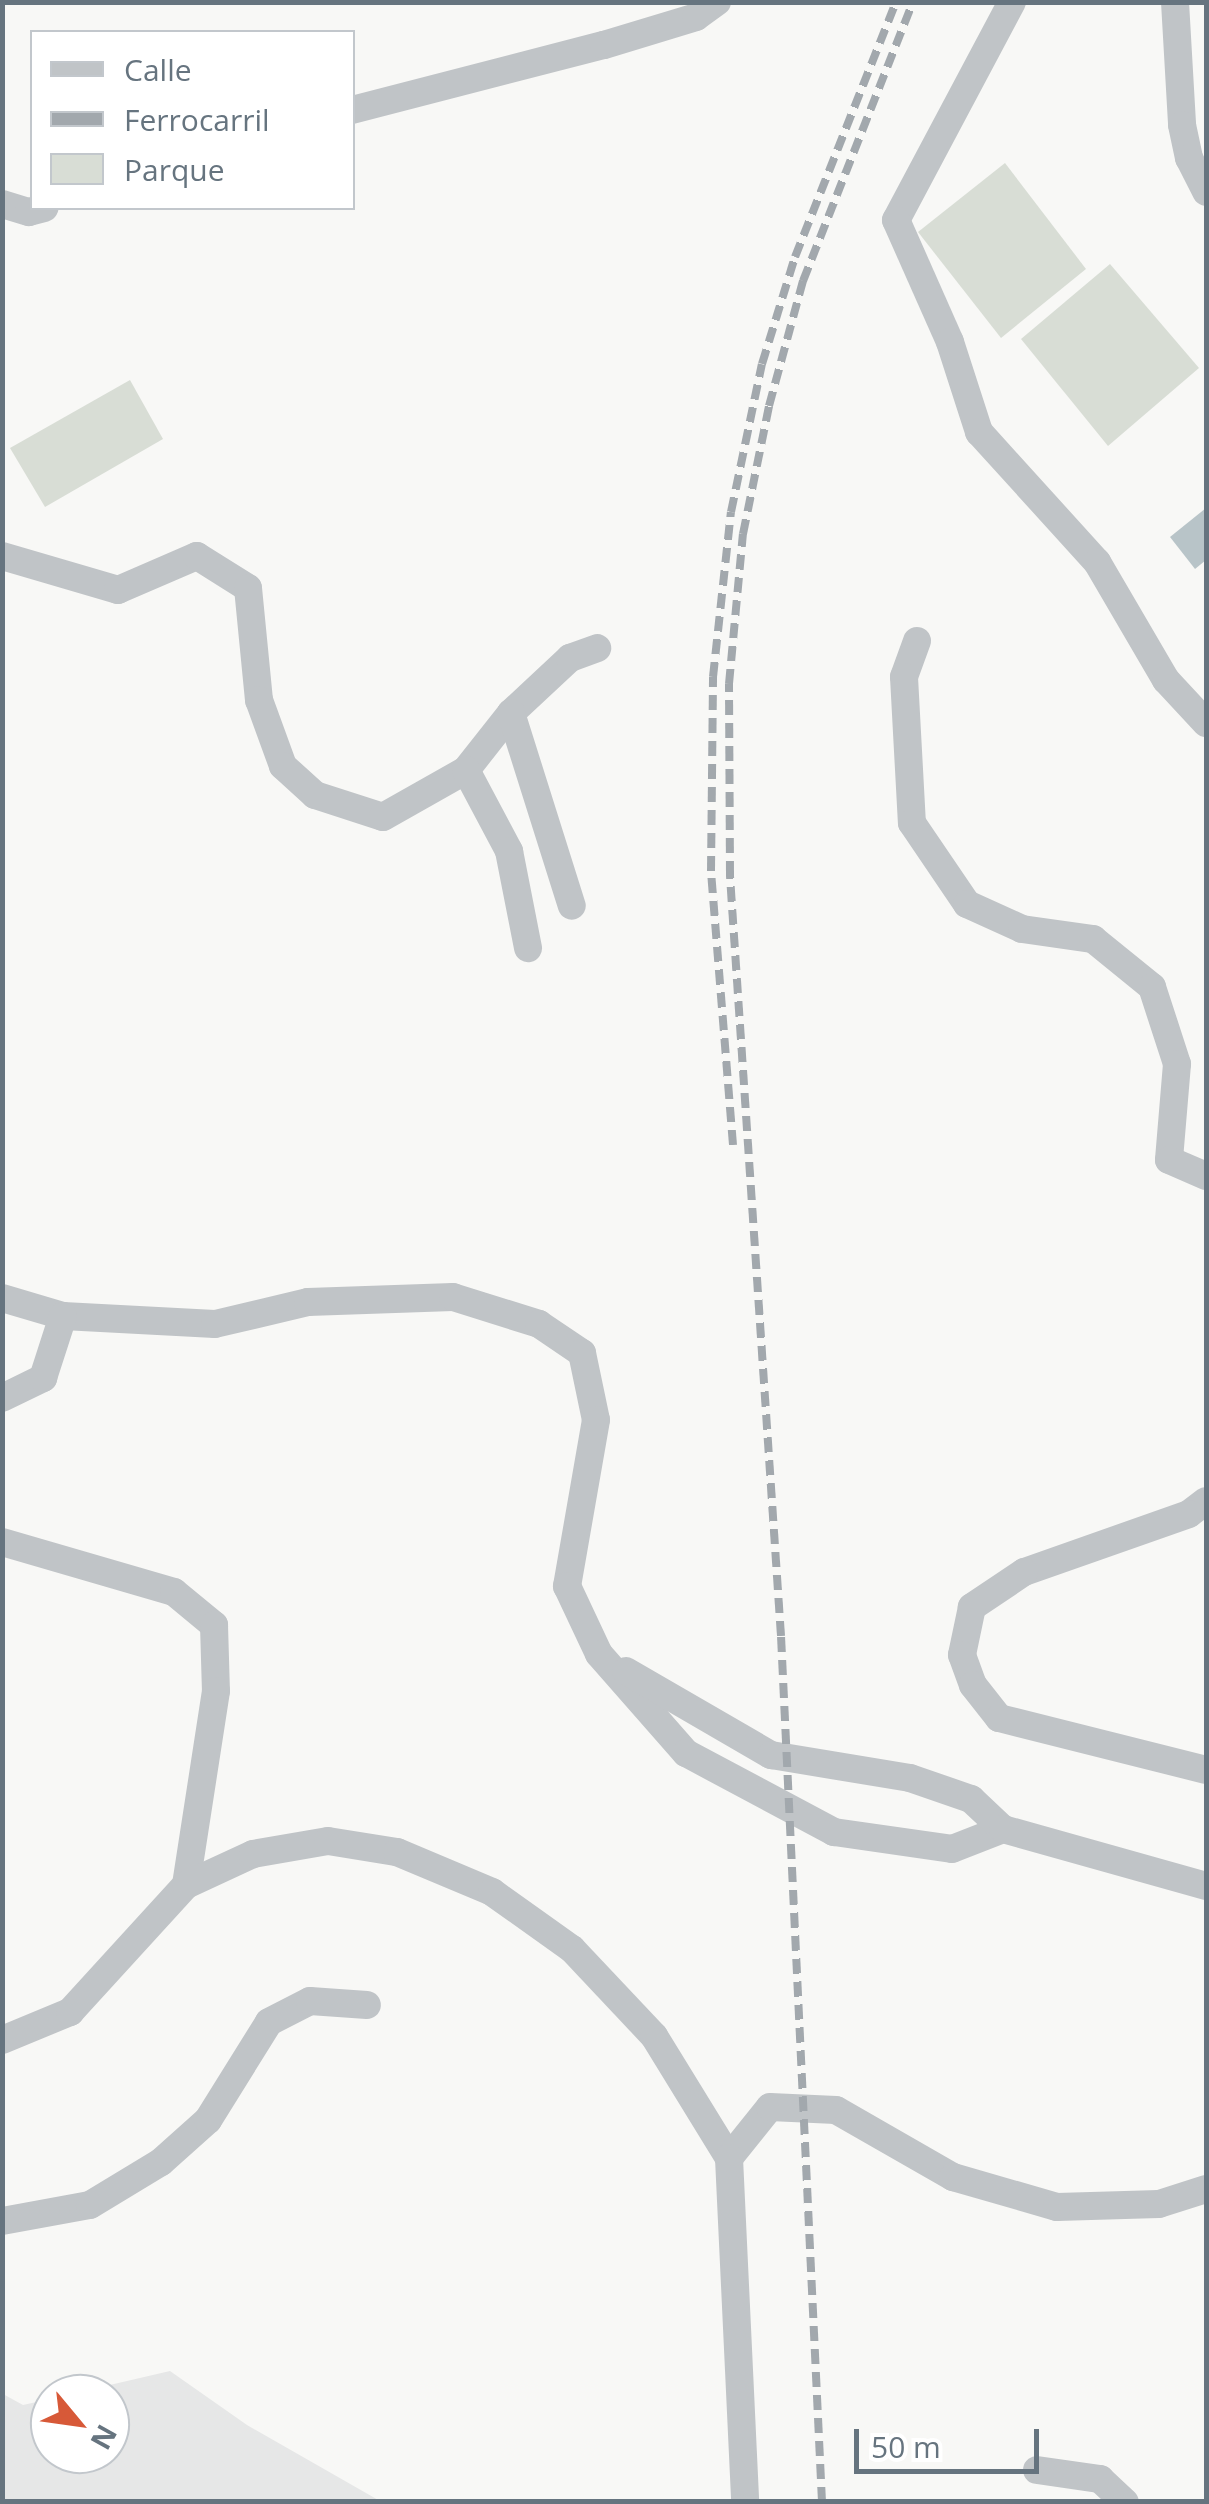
<!DOCTYPE html>
<html>
<head>
<meta charset="utf-8">
<style>
	body { margin:0 }
	#map { position:relative; width:1209px; height:2504px; overflow:hidden; background:#f8f8f6; font-family:"Open Sans",sans-serif }
	div>[style] { position:absolute }
	.built>* { inset:0; background:#e6e7e7 }
	.green>* { inset:0; background:#d8ddd5 }
	.water>* { inset:0; background:#b8c4c8 }
	.minor>* { height:28px; margin:-14px; padding:0 14px; transform-origin:14px; border-radius:14px; background:#c0c4c7 }
	.rail>* { height:8px; margin-top:-4px; transform-origin:0; background:repeating-linear-gradient(90deg,#a2a8ad 0 15px,transparent 0 23px) }
	span { translate:-50% -50%; white-space:nowrap; text-align:center; line-height:1.15; -webkit-text-stroke:10px #fff; paint-order:stroke }
	.frame { position:absolute; inset:0; border:5px solid #66747f; pointer-events:none }
	.legend { position:absolute; left:30px; top:30px; width:325px; height:180px; box-sizing:border-box; background:#fff; border:2px solid #c2c7cc; margin:0; padding:12px 18px; list-style:none; font-size:30px; color:#66747f }
	.legend li { display:flex; align-items:center; gap:20px; height:50px }
	.legend b { width:50px; border:2px solid #c2c7cc }
	.north { position:absolute; left:30px; top:2374px; width:100px; height:100px; box-sizing:border-box; background:#fff; border:2px solid #c2c7cc; border-radius:50%; rotate:119deg; font-size:28px; font-weight:700; line-height:40px; text-align:center; color:#66747f }
	.north::after { content:''; display:block; margin:auto; width:35px; height:45px; background:#d75938; clip-path:polygon(50% 0,100% 100%,50% 72%,0 100%) }
	.scale { position:absolute; left:854px; top:2429px; width:185px; height:45px; box-sizing:border-box; border:5px solid #66747f; border-top:0; padding-left:12px; font-size:30px; line-height:35px; white-space:nowrap; color:#66747f; -webkit-text-stroke:8px #fff; paint-order:stroke }
</style>
</head>
<body>
<div id="map">
	<div class="built">
		<div style="clip-path:polygon(170px 2371px,247px 2425px,380px 2501px,3px 2501px,3px 2394px,23px 2405px,50px 2399px,50px 2454px,110px 2454px,110px 2394px,71px 2394px)"></div>
	</div>
	<div class="green">
		<div style="clip-path:polygon(1005px 163px,1086px 269px,1001px 338px,918px 232px)"></div>
		<div style="clip-path:polygon(1110px 264px,1199px 368px,1108px 446px,1021px 339px)"></div>
		<div style="clip-path:polygon(130px 380px,163px 439px,45px 507px,10px 448px)"></div>
	</div>
	<div class="water">
		<div style="clip-path:polygon(1206px 508px,1206px 560px,1195px 569px,1170px 537px)"></div>
	</div>
	<div class="minor">
		<div style="left:1012px;top:2px;width:247px;rotate:118deg"></div>
		<div style="left:896px;top:220px;width:133px;rotate:66.1deg"></div>
		<div style="left:950px;top:342px;width:95px;rotate:72.1deg"></div>
		<div style="left:979px;top:432px;width:176px;rotate:47.8deg"></div>
		<div style="left:1097px;top:562px;width:137px;rotate:59.7deg"></div>
		<div style="left:1166px;top:680px;width:59px;rotate:47.1deg"></div>
		<div style="left:1175px;top:2px;width:123px;rotate:86.7deg"></div>
		<div style="left:1182px;top:125px;width:34px;rotate:78deg"></div>
		<div style="left:1189px;top:158px;width:38px;rotate:63deg"></div>
		<div style="left:352px;top:110px;width:260px;rotate:-14.5deg"></div>
		<div style="left:604px;top:45px;width:96px;rotate:-16.9deg"></div>
		<div style="left:696px;top:17px;width:26px;rotate:-36deg"></div>
		<div style="left:2px;top:204px;width:28px;rotate:17deg"></div>
		<div style="left:29px;top:212px;width:16px;rotate:-15deg"></div>
		<div style="left:2px;top:556px;width:121px;rotate:16.3deg"></div>
		<div style="left:118px;top:590px;width:86px;rotate:-23.3deg"></div>
		<div style="left:197px;top:556px;width:60px;rotate:32.1deg"></div>
		<div style="left:248px;top:588px;width:113px;rotate:84.4deg"></div>
		<div style="left:259px;top:700px;width:70px;rotate:70deg"></div>
		<div style="left:283px;top:766px;width:43px;rotate:42.2deg"></div>
		<div style="left:315px;top:795px;width:71px;rotate:17.9deg"></div>
		<div style="left:383px;top:817px;width:95px;rotate:-29.5deg"></div>
		<div style="left:466px;top:770px;width:73px;rotate:-51.7deg"></div>
		<div style="left:511px;top:713px;width:81px;rotate:-43deg"></div>
		<div style="left:570px;top:658px;width:29px;rotate:-20deg"></div>
		<div style="left:917px;top:641px;width:38px;rotate:110deg"></div>
		<div style="left:904px;top:677px;width:146px;rotate:86.9deg"></div>
		<div style="left:912px;top:823px;width:98px;rotate:55.8deg"></div>
		<div style="left:967px;top:904px;width:60px;rotate:24.4deg"></div>
		<div style="left:1022px;top:929px;width:72px;rotate:8deg"></div>
		<div style="left:1093px;top:939px;width:76px;rotate:39.1deg"></div>
		<div style="left:1152px;top:987px;width:81px;rotate:72deg"></div>
		<div style="left:1177px;top:1064px;width:96px;rotate:94.8deg"></div>
		<div style="left:1169px;top:1160px;width:40px;rotate:23.4deg"></div>
		<div style="left:511px;top:713px;width:202px;rotate:72.5deg"></div>
		<div style="left:466px;top:770px;width:92px;rotate:62deg"></div>
		<div style="left:509px;top:851px;width:99px;rotate:78.9deg"></div>
		<div style="left:2px;top:1298px;width:64px;rotate:16.4deg"></div>
		<div style="left:63px;top:1316px;width:152px;rotate:3deg"></div>
		<div style="left:215px;top:1324px;width:96px;rotate:-13.3deg"></div>
		<div style="left:308px;top:1302px;width:145px;rotate:-2deg"></div>
		<div style="left:453px;top:1297px;width:90px;rotate:17.4deg"></div>
		<div style="left:539px;top:1324px;width:52px;rotate:34deg"></div>
		<div style="left:582px;top:1353px;width:68px;rotate:78.2deg"></div>
		<div style="left:596px;top:1420px;width:169px;rotate:99.9deg"></div>
		<div style="left:567px;top:1586px;width:75px;rotate:64.8deg"></div>
		<div style="left:599px;top:1654px;width:132px;rotate:48.7deg"></div>
		<div style="left:686px;top:1753px;width:168px;rotate:28.1deg"></div>
		<div style="left:834px;top:1832px;width:119px;rotate:8.2deg"></div>
		<div style="left:952px;top:1849px;width:55px;rotate:-21.4deg"></div>
		<div style="left:2px;top:1398px;width:46px;rotate:-26deg"></div>
		<div style="left:43px;top:1378px;width:65px;rotate:-72.1deg"></div>
		<div style="left:1206px;top:1501px;width:21px;rotate:143deg"></div>
		<div style="left:1189px;top:1514px;width:175px;rotate:160.6deg"></div>
		<div style="left:1024px;top:1572px;width:63px;rotate:146.1deg"></div>
		<div style="left:972px;top:1607px;width:49px;rotate:101.8deg"></div>
		<div style="left:962px;top:1655px;width:32px;rotate:70deg"></div>
		<div style="left:973px;top:1685px;width:42px;rotate:51.8deg"></div>
		<div style="left:999px;top:1718px;width:213px;rotate:14.1deg"></div>
		<div style="left:2px;top:1542px;width:179px;rotate:16.2deg"></div>
		<div style="left:174px;top:1592px;width:52px;rotate:39.5deg"></div>
		<div style="left:214px;top:1625px;width:66px;rotate:88.3deg"></div>
		<div style="left:216px;top:1691px;width:196px;rotate:98.8deg"></div>
		<div style="left:626px;top:1671px;width:168px;rotate:30.1deg"></div>
		<div style="left:771px;top:1755px;width:141px;rotate:9.4deg"></div>
		<div style="left:910px;top:1778px;width:65px;rotate:19deg"></div>
		<div style="left:971px;top:1799px;width:44px;rotate:43.2deg"></div>
		<div style="left:1003px;top:1829px;width:211px;rotate:15.7deg"></div>
		<div style="left:2px;top:2040px;width:74px;rotate:-22.4deg"></div>
		<div style="left:70px;top:2012px;width:172px;rotate:-47.6deg"></div>
		<div style="left:186px;top:1885px;width:74px;rotate:-24.8deg"></div>
		<div style="left:253px;top:1854px;width:76px;rotate:-9.8deg"></div>
		<div style="left:328px;top:1841px;width:70px;rotate:9.1deg"></div>
		<div style="left:397px;top:1852px;width:103px;rotate:22.8deg"></div>
		<div style="left:492px;top:1892px;width:98px;rotate:35.5deg"></div>
		<div style="left:572px;top:1949px;width:120px;rotate:46.7deg"></div>
		<div style="left:654px;top:2036px;width:143px;rotate:58.4deg"></div>
		<div style="left:729px;top:2158px;width:65px;rotate:-51.2deg"></div>
		<div style="left:770px;top:2107px;width:66px;rotate:2.6deg"></div>
		<div style="left:836px;top:2110px;width:135px;rotate:29.8deg"></div>
		<div style="left:953px;top:2177px;width:108px;rotate:16.1deg"></div>
		<div style="left:1057px;top:2207px;width:102px;rotate:-1.7deg"></div>
		<div style="left:1159px;top:2204px;width:49px;rotate:-17.7deg"></div>
		<div style="left:729px;top:2158px;width:344px;rotate:87.3deg"></div>
		<div style="left:2px;top:2221px;width:89px;rotate:-10.3deg"></div>
		<div style="left:90px;top:2205px;width:83px;rotate:-31.2deg"></div>
		<div style="left:161px;top:2162px;width:63px;rotate:-41.8deg"></div>
		<div style="left:208px;top:2120px;width:115px;rotate:-58.1deg"></div>
		<div style="left:269px;top:2022px;width:46px;rotate:-27.1deg"></div>
		<div style="left:310px;top:2001px;width:57px;rotate:4deg"></div>
		<div style="left:1037px;top:2470px;width:64px;rotate:8.1deg"></div>
		<div style="left:1100px;top:2479px;width:34px;rotate:43deg"></div>
	</div>
	<div class="rail">
		<div style="left:733px;top:1145px;width:275px;rotate:-94.6deg"></div>
		<div style="left:711px;top:871px;width:194px;rotate:-89.4deg"></div>
		<div style="left:713px;top:677px;width:166px;rotate:-83.8deg"></div>
		<div style="left:731px;top:512px;width:151px;rotate:-78.2deg"></div>
		<div style="left:762px;top:364px;width:112px;rotate:-72.9deg"></div>
		<div style="left:795px;top:257px;width:274px;rotate:-68.4deg"></div>
		<div style="left:822px;top:2502px;width:867px;rotate:-92.71deg"></div>
		<div style="left:781px;top:1636px;width:762px;rotate:-93.84deg"></div>
		<div style="left:730px;top:876px;width:192px;rotate:-90.3deg"></div>
		<div style="left:729px;top:684px;width:151px;rotate:-84.7deg"></div>
		<div style="left:743px;top:534px;width:131px;rotate:-78.5deg"></div>
		<div style="left:769px;top:406px;width:130px;rotate:-74.8deg"></div>
		<div style="left:803px;top:281px;width:300px;rotate:-68.5deg"></div>
	</div>
	<div class="frame"></div>
	<ul class="legend">
	<li><b style="height:12px;background:#c0c4c7"></b>Calle</li>
	<li><b style="height:12px;background:#a2a8ad"></b>Ferrocarril</li>
	<li><b style="height:28px;background:#d8ddd5"></b>Parque</li>
	</ul>
	<div class="north">N</div>
	<div class="scale">50 m</div>
</div>
</body>
</html>
